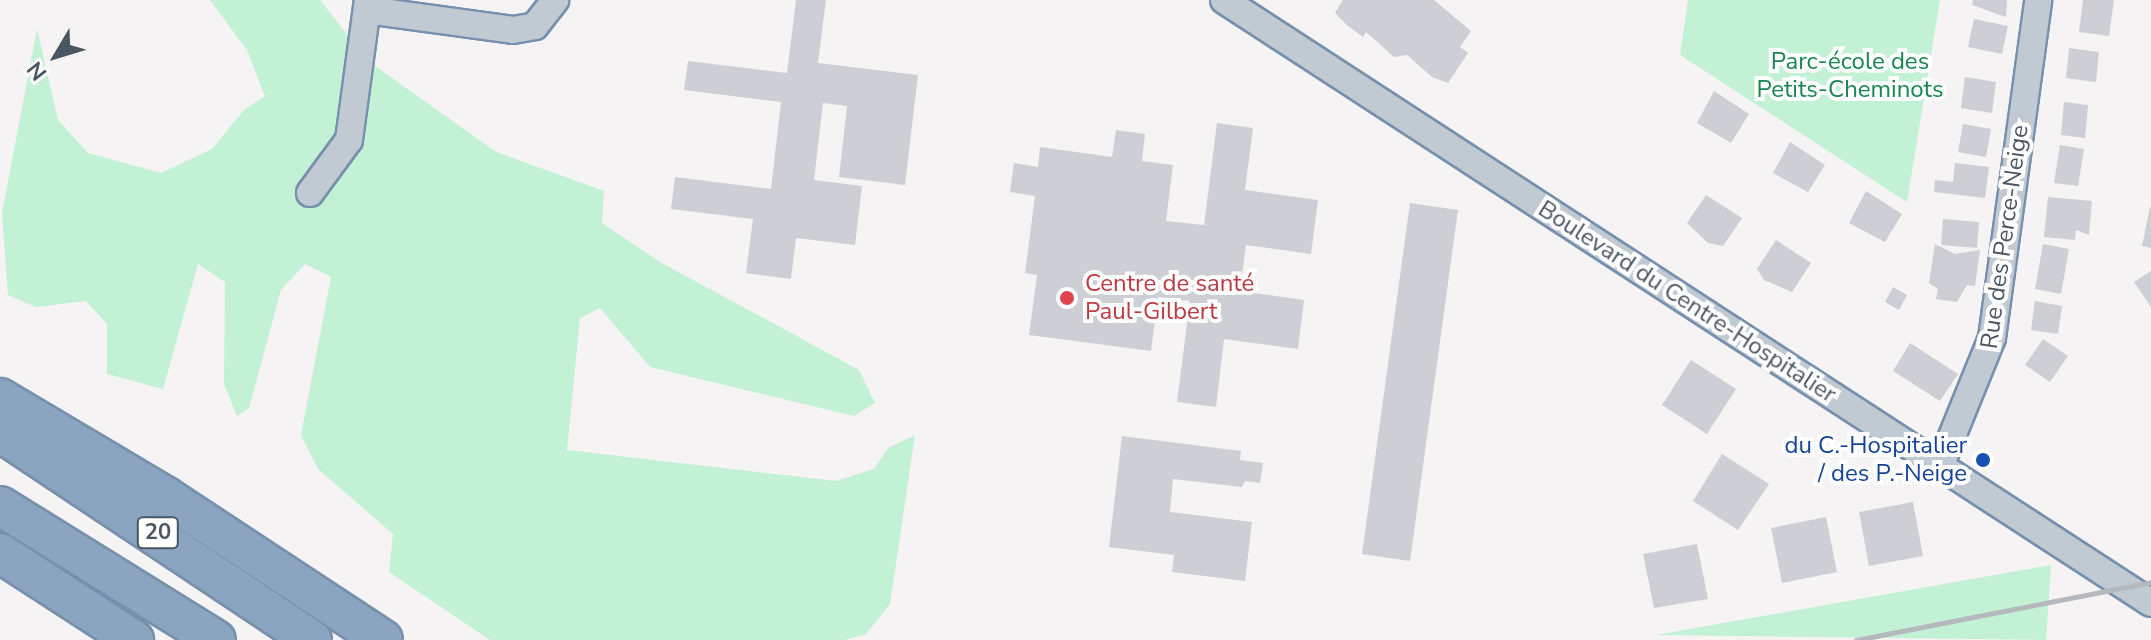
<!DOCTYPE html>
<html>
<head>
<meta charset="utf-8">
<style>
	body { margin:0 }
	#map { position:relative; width:2151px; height:640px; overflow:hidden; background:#f5f3f3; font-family:"Nunito Sans",sans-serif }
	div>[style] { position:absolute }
	.green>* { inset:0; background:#c3f1d5 }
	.building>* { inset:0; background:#cdcfd5 }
	.roads { filter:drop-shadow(2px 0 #7690ad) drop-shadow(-2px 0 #7690ad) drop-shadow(0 2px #7690ad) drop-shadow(0 -2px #7690ad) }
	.minor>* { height:26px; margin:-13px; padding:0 13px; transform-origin:13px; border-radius:13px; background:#c1cad2 }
	.highway>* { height:38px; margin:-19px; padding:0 19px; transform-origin:19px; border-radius:19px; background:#8ba5c1 }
	.rail>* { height:5px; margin:-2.5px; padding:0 2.5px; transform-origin:2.5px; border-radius:2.5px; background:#b5b8bd }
	.dots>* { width:22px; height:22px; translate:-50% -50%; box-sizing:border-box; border:4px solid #fff; border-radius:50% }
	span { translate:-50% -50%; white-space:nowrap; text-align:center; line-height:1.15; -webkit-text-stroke:8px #fff; paint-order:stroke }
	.shield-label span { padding:2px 6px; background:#fff; border:2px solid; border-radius:6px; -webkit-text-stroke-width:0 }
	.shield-label { font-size:22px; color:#4a5661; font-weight:700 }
	.park-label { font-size:24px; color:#17864f }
	.street-label { font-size:24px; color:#4a5661 }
	.health-label { font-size:24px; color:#be3a42 }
	.left { translate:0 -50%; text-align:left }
	.transit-label { font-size:24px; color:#164399 }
	.right { translate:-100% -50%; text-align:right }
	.north { position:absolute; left:16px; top:16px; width:80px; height:80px; -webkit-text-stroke:6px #fff; paint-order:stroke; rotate:232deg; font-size:22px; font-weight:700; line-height:32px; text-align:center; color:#4a5661 }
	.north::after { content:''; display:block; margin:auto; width:28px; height:36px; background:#4a5661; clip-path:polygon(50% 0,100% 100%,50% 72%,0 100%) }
</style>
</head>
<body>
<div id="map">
	<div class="green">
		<div style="clip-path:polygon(210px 0,320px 0,367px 60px,496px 152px,604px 191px,602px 223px,660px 262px,859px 370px,875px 403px,854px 416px,650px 367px,600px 308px,580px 318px,567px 450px,836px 481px,874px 469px,888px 448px,915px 435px,890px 604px,866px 634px,845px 640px,490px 640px,389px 572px,393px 534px,318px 469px,301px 435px,331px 277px,305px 264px,281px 290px,249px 408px,237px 416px,224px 384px,225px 282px,198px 264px,163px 389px,107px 374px,107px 324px,86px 301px,36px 307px,8px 295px,2px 213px,37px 29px,58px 120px,88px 153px,161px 173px,212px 149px,244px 110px,265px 96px,247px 50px)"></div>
		<div style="clip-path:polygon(1688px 0,1940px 0,1907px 202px,1680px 55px)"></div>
		<div style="clip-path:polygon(2051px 565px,2046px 640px,1656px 635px)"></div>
	</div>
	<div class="building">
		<div style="clip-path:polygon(796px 0,826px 0,818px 63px,918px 75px,905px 185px,839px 177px,847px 106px,823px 103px,814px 180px,862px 186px,855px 245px,796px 238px,791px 279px,746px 273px,753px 219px,671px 209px,675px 177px,771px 189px,781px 102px,684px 90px,688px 61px,787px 73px)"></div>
		<div style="clip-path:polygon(1343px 0,1434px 0,1471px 31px,1460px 47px,1468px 53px,1448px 83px,1432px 77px,1407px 55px,1394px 57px,1366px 32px,1363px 37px,1348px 26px,1335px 13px)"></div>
		<div style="clip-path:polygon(1973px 0,2007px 0,2006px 17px,1972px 5px)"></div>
		<div style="clip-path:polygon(2083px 0,2114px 0,2109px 36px,2079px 32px)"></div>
		<div style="clip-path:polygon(1974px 19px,2008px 26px,2002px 54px,1968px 47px)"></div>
		<div style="clip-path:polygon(2069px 48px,2099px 52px,2096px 82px,2066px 78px)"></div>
		<div style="clip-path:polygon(1965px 77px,1996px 82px,1992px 113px,1961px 108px)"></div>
		<div style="clip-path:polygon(1714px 91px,1749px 114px,1731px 143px,1697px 123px)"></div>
		<div style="clip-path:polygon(2064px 102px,2088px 105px,2085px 138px,2061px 135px)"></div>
		<div style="clip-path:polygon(1217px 123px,1253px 128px,1245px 190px,1318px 200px,1311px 254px,1246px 245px,1240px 291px,1304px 300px,1298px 349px,1224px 339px,1216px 407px,1177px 402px,1190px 301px,1158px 297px,1151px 351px,1029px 335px,1037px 275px,1025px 273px,1035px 196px,1010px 192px,1014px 163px,1038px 167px,1040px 147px,1112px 157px,1116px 130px,1145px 134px,1142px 161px,1173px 165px,1166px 221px,1204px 225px)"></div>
		<div style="clip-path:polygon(1963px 124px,1991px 129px,1986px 157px,1958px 152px)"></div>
		<div style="clip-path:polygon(1790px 142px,1825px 165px,1808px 192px,1773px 173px)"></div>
		<div style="clip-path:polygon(2060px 145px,2084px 149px,2078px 186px,2054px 183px)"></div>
		<div style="clip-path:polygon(1955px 163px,1989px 167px,1985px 198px,1934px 192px,1935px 180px,1953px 182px)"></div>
		<div style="clip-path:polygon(1866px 191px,1902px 214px,1885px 242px,1849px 223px)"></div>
		<div style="clip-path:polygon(1706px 195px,1742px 218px,1723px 246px,1708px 243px,1687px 223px)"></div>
		<div style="clip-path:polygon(2048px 197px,2092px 201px,2089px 235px,2076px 230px,2075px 240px,2044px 237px)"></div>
		<div style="clip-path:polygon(1410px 203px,1458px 210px,1410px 561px,1362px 554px)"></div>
		<div style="clip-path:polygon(2150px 207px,2151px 208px,2151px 248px,2142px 246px)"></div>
		<div style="clip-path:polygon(1943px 219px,1979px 222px,1977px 248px,1941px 245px)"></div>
		<div style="clip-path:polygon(1776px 240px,1811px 263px,1792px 292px,1764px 280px,1757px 269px)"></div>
		<div style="clip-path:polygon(1935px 244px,1955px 254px,1980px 250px,1975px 286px,1967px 285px,1957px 302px,1936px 299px,1938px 289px,1929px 283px)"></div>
		<div style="clip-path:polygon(2043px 244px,2069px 249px,2061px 294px,2035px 289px)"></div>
		<div style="clip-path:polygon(2151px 271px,2151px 307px,2134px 282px)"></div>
		<div style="clip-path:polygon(1893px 287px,1907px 295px,1899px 310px,1885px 302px)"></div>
		<div style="clip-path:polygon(2035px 301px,2062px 306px,2058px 334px,2031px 330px)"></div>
		<div style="clip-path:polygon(2043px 339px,2068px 356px,2050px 382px,2025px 365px)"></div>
		<div style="clip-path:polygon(1910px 343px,1958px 374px,1940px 401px,1893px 371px)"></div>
		<div style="clip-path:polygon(1691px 360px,1736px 389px,1707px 434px,1662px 405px)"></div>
		<div style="clip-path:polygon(1122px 436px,1241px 451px,1240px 460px,1263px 463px,1260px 483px,1245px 481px,1242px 487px,1173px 479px,1170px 512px,1252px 522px,1245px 581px,1172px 572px,1174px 555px,1109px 547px)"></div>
		<div style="clip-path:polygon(1722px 454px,1769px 484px,1738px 530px,1693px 501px)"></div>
		<div style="clip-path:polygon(1913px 502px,1923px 556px,1869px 566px,1859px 512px)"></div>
		<div style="clip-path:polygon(1826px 517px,1837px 572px,1782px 583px,1771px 528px)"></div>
		<div style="clip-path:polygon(1697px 544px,1708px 599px,1654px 608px,1643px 554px)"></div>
	</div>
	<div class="roads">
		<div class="minor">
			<div style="left:1224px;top:0;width:1106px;rotate:33.04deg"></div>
			<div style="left:367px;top:10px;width:147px;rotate:7.8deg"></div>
			<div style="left:513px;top:30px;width:22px;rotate:-10deg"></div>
			<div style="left:535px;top:26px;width:33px;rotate:-52deg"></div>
			<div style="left:310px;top:193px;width:66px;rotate:-53.7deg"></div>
			<div style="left:349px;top:140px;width:141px;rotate:-82.3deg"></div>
			<div style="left:1940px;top:466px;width:138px;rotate:-67.9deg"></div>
			<div style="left:1992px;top:338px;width:341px;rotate:-82.2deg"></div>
		</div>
		<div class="highway">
			<div style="left:0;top:398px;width:192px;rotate:30.7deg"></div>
			<div style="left:165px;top:496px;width:261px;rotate:33.4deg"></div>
			<div style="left:0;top:432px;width:375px;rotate:33.7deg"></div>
			<div style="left:0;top:506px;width:254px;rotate:31.8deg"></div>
			<div style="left:0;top:553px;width:160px;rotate:33deg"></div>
		</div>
	</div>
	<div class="rail">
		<div style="left:1856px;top:640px;width:301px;rotate:-11.1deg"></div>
	</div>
	<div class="dots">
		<div style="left:1067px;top:298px;background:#e0444e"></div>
		<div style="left:1983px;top:460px;background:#1a4fb4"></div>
	</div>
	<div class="shield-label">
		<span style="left:158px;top:533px">20</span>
	</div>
	<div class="park-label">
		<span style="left:1850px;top:76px">Parc-école des<br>Petits-Cheminots</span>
	</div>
	<div class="street-label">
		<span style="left:2005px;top:237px;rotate:-82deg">Rue des Perce-Neige</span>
		<span style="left:1687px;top:302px;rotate:33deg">Boulevard du Centre-Hospitalier</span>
	</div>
	<div class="health-label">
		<span class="left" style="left:1085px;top:298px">Centre de santé<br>Paul-Gilbert</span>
	</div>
	<div class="transit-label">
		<span class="right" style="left:1967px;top:460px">du C.-Hospitalier<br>/ des P.-Neige</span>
	</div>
	<div class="north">N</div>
</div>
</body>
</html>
